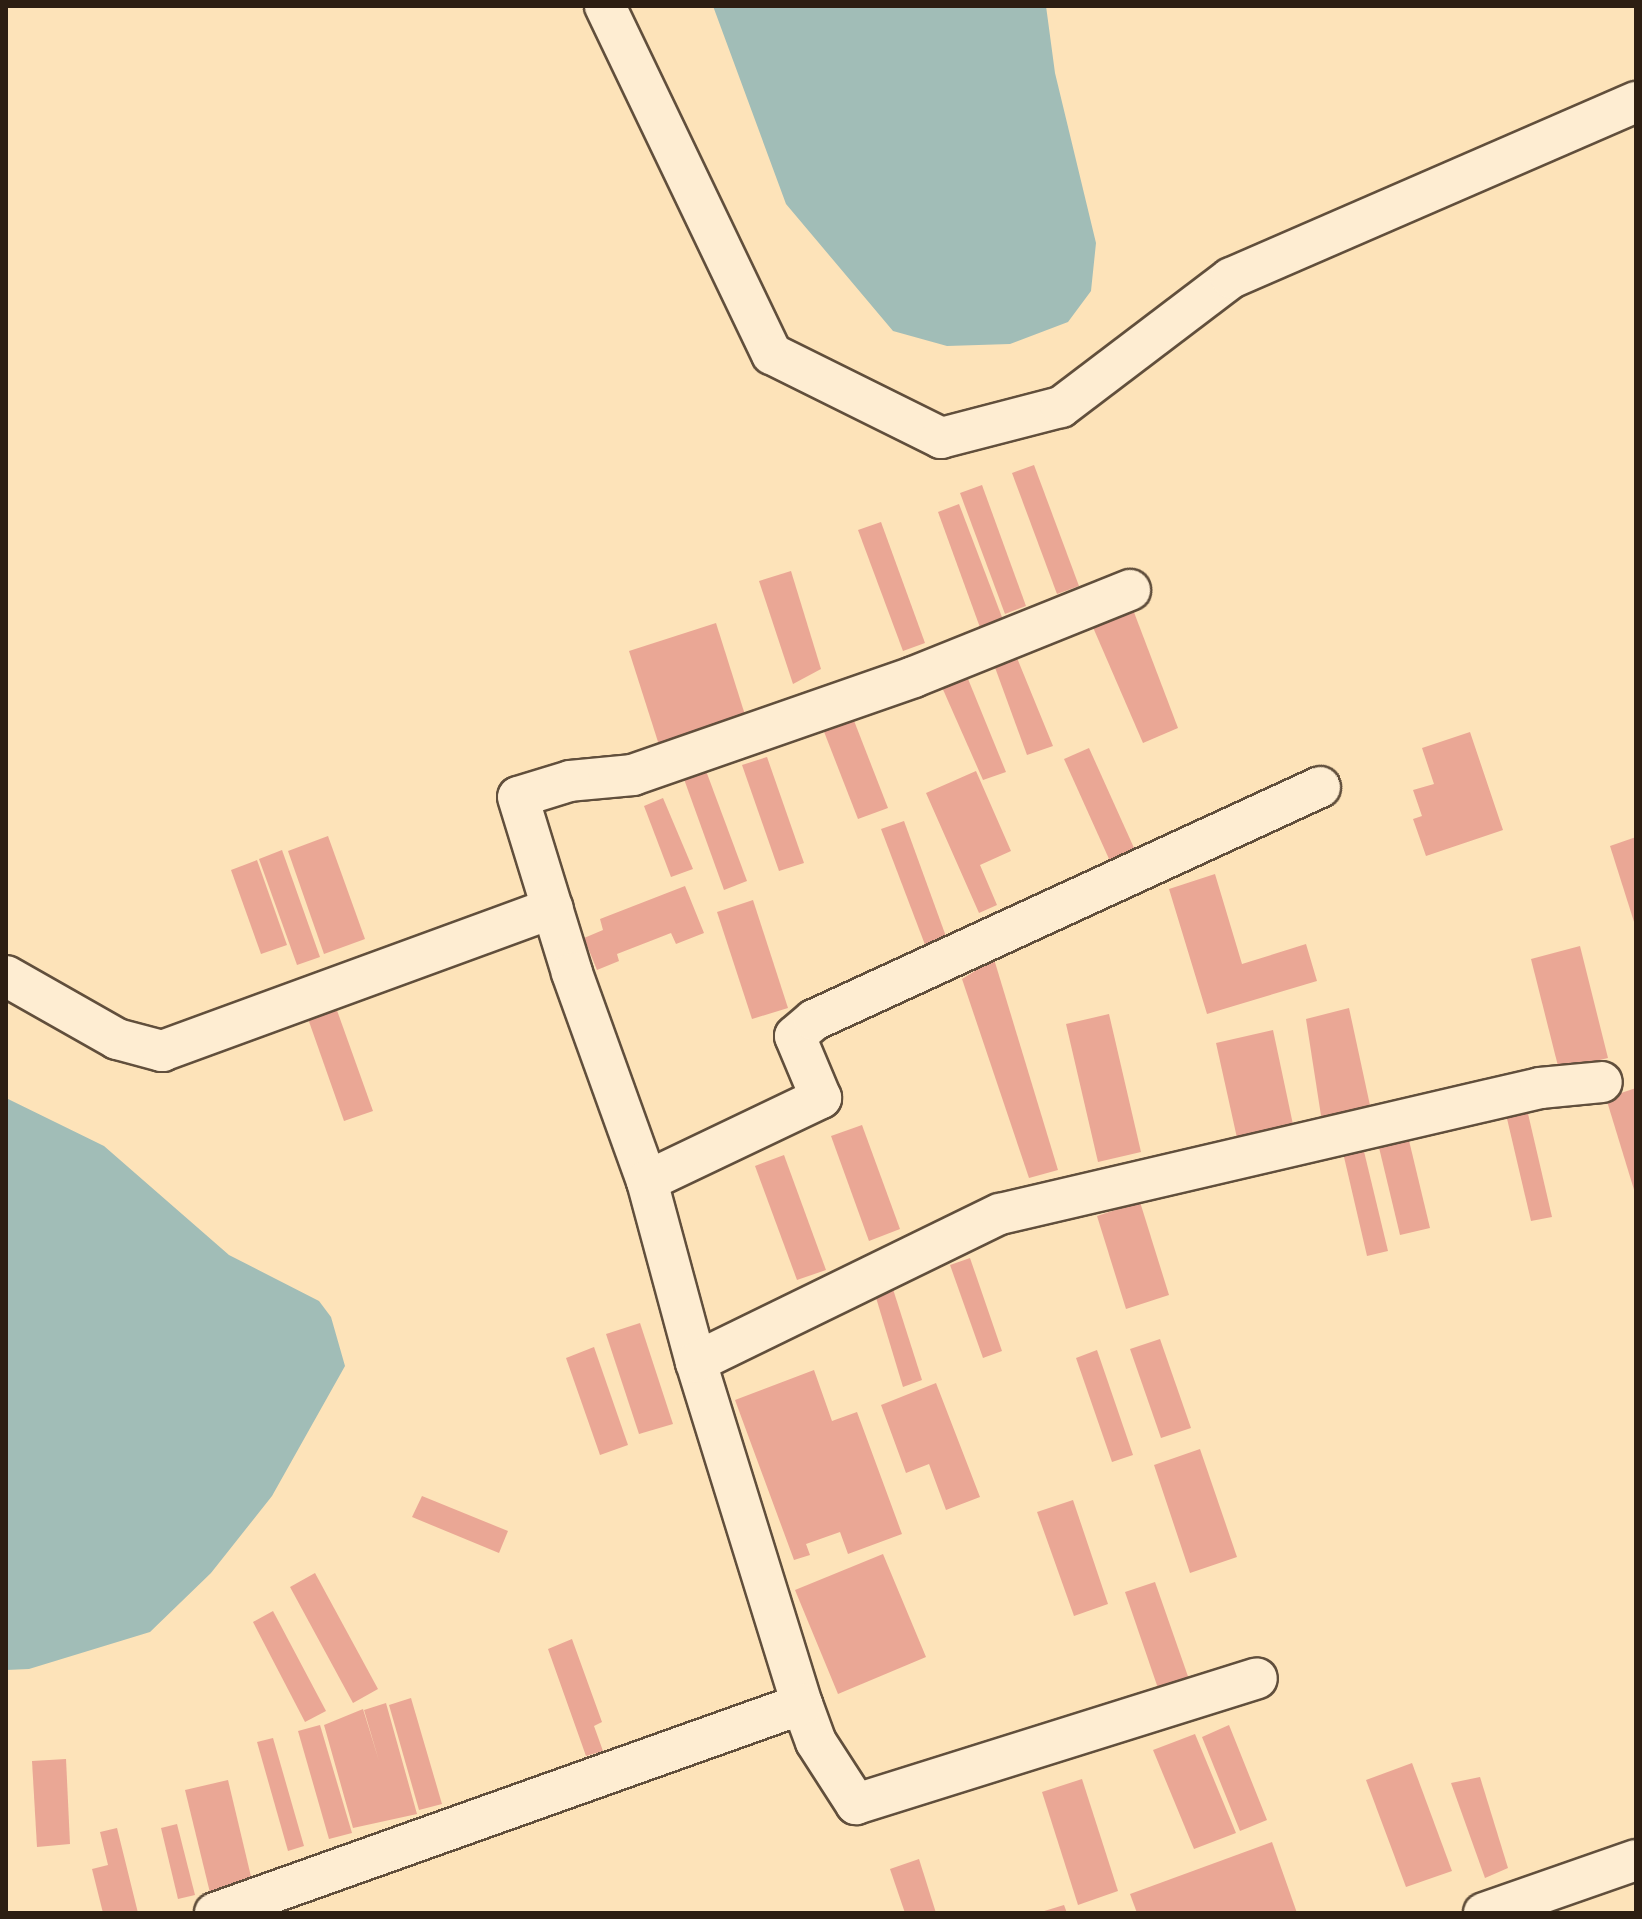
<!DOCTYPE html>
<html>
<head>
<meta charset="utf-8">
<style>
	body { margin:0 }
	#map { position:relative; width:1642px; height:1919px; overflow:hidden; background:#fde3b9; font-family:Cardo,serif }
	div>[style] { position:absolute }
	.water>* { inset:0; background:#a1bdb7 }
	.building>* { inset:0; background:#eaa795 }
	.roads { filter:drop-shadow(2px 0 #614f3c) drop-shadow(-2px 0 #614f3c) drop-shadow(0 2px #614f3c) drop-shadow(0 -2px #614f3c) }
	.street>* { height:40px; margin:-20px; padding:0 20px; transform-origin:20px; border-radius:20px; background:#feedd2 }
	span { translate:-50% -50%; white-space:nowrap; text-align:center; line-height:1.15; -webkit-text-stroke:6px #feedd2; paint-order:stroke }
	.frame { position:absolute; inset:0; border:8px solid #2d1e12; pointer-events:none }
</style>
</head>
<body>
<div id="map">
	<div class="water">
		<div style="clip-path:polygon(713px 6px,1046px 6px,1055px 73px,1096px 243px,1091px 291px,1068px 322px,1010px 344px,947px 346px,893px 331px,786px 204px)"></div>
		<div style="clip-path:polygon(6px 1098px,104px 1146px,229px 1255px,319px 1301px,331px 1317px,345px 1366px,272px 1496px,211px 1573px,150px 1632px,29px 1669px,6px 1670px)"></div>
	</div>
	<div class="building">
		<div style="clip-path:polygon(1034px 465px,1079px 586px,1057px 594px,1012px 473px)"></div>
		<div style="clip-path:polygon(982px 485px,1026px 606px,1005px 614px,960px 493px)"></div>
		<div style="clip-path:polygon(959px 504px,1005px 625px,982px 633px,938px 512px)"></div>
		<div style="clip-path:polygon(881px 522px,925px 643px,903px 651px,858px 530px)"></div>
		<div style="clip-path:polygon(791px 571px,821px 669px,793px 684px,759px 581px)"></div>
		<div style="clip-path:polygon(1132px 607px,1178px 728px,1143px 743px,1092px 625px)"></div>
		<div style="clip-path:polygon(716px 623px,746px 718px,659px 745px,629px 651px)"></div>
		<div style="clip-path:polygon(1015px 653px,1053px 746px,1027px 755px,993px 662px)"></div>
		<div style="clip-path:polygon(966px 674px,1006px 772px,983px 780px,941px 685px)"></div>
		<div style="clip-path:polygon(851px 713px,888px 808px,858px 819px,821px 724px)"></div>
		<div style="clip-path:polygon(1470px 732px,1503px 830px,1426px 856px,1413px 819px,1422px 816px,1413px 790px,1434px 784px,1422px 748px)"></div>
		<div style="clip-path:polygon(1089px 748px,1139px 859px,1114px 870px,1064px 759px)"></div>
		<div style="clip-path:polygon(767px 757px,804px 863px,779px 871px,742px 765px)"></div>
		<div style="clip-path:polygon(702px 760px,747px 881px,724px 890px,680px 768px)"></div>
		<div style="clip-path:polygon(976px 771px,1011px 851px,980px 865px,997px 905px,979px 913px,926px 793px)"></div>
		<div style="clip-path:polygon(663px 798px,693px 869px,671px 877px,644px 806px)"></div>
		<div style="clip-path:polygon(904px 821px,948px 942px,927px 950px,881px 829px)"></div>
		<div style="clip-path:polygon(328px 836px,365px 939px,324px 954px,288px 851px)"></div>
		<div style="clip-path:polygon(1636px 837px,1636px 925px,1635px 925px,1610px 846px)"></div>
		<div style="clip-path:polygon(282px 850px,320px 957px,297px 965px,259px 859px)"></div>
		<div style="clip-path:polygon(257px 860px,287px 945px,261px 954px,231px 870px)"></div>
		<div style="clip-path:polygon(1215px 874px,1242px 964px,1306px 944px,1317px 981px,1207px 1014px,1169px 889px)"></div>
		<div style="clip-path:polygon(685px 886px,704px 933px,676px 944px,671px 933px,617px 954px,619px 961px,597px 970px,584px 938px,603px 930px,600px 919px)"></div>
		<div style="clip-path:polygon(753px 900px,788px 1008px,752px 1019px,717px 912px)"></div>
		<div style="clip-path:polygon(1580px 946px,1608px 1058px,1559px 1070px,1531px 959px)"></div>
		<div style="clip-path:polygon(994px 959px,1058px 1170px,1029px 1178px,962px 979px)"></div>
		<div style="clip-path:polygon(334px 1002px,373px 1111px,344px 1121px,306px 1013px)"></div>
		<div style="clip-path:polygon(1349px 1008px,1371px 1110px,1322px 1122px,1306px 1019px)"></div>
		<div style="clip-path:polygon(1109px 1014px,1141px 1152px,1098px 1162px,1066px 1024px)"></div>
		<div style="clip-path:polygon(1273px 1030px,1295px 1134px,1239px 1147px,1216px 1043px)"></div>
		<div style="clip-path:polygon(1636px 1088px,1636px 1193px,1635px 1193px,1606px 1098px)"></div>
		<div style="clip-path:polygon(1526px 1105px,1552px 1217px,1531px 1221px,1505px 1110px)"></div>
		<div style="clip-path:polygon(862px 1125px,900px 1229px,869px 1241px,831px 1136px)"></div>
		<div style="clip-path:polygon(1406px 1128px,1430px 1228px,1400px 1235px,1376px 1135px)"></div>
		<div style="clip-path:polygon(1361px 1139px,1388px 1251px,1367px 1256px,1341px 1144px)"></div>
		<div style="clip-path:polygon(784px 1155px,826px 1270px,797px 1280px,755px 1166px)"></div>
		<div style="clip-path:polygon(1140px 1202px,1169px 1295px,1126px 1309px,1097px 1216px)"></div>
		<div style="clip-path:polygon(970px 1258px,1002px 1351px,983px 1358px,950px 1265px)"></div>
		<div style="clip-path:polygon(892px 1286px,922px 1380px,903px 1387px,874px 1291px)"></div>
		<div style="clip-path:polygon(640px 1323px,673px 1424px,639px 1434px,606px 1334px)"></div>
		<div style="clip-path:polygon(1160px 1339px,1191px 1428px,1161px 1438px,1130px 1349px)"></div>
		<div style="clip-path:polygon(594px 1347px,628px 1445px,600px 1455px,566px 1358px)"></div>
		<div style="clip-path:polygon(1097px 1350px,1133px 1455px,1112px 1462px,1076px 1358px)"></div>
		<div style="clip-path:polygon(814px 1370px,832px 1421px,857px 1412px,902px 1534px,848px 1554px,840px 1532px,806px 1544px,810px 1555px,794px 1560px,735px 1400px)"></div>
		<div style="clip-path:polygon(936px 1383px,980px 1497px,946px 1510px,929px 1464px,906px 1473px,881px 1405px)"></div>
		<div style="clip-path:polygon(1200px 1449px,1237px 1557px,1190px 1573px,1154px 1465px)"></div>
		<div style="clip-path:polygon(422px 1496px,508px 1531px,499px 1553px,412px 1517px)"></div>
		<div style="clip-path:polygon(1073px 1500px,1108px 1604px,1074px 1616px,1037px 1512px)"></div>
		<div style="clip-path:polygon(883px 1554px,926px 1657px,838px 1694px,795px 1590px)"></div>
		<div style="clip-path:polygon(315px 1573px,378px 1689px,353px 1703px,290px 1587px)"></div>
		<div style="clip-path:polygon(1155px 1582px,1191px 1685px,1161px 1697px,1125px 1592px)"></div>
		<div style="clip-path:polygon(273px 1611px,326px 1711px,305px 1722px,253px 1622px)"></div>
		<div style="clip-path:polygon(572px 1639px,602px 1722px,594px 1726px,603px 1751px,586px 1756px,548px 1649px)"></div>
		<div style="clip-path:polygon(411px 1698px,442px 1804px,419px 1810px,389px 1705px)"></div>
		<div style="clip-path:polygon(386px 1703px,417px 1814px,353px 1828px,324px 1725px,363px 1709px,379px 1761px,364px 1710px)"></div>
		<div style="clip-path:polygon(320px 1725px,352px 1833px,329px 1839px,298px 1731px)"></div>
		<div style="clip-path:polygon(1229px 1725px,1267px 1820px,1240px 1831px,1202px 1737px)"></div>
		<div style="clip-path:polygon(1195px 1734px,1236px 1833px,1194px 1849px,1153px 1750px)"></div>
		<div style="clip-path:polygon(273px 1738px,304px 1846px,288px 1851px,257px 1742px)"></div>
		<div style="clip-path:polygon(66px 1759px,70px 1844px,37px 1847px,32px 1761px)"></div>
		<div style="clip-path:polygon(1412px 1763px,1452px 1871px,1406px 1887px,1366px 1780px)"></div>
		<div style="clip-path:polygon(1480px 1777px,1508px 1868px,1485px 1878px,1451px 1783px)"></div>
		<div style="clip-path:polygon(1082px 1779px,1118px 1891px,1078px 1905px,1042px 1792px)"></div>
		<div style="clip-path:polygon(228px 1780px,253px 1885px,213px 1905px,185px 1790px)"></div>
		<div style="clip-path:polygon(177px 1824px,195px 1895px,178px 1899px,161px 1828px)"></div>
		<div style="clip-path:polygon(117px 1828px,138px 1913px,103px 1913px,92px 1869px,108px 1865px,100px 1832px)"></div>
		<div style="clip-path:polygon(1272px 1842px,1297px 1913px,1137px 1913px,1130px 1894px)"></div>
		<div style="clip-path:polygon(919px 1859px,936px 1913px,905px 1913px,890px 1869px)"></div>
		<div style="clip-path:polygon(1064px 1905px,1067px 1913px,1041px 1913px,1041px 1912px)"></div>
	</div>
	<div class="roads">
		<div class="street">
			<div style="left:605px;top:6px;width:386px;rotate:64.4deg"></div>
			<div style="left:772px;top:354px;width:189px;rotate:26.4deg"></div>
			<div style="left:941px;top:438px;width:124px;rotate:-14.5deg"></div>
			<div style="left:1061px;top:407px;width:213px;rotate:-37.2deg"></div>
			<div style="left:1231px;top:278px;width:442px;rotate:-23.5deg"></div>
			<div style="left:1130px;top:590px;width:233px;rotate:158.1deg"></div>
			<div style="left:914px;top:677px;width:298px;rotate:160.8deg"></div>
			<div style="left:633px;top:775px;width:63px;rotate:174.6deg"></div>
			<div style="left:570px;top:781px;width:54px;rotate:162.9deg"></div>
			<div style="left:518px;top:797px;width:184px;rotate:72.9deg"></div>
			<div style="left:572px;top:973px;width:221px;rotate:70.2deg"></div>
			<div style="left:647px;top:1181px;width:188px;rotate:74.9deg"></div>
			<div style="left:696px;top:1362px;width:358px;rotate:72.8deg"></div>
			<div style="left:802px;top:1704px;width:40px;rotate:69.8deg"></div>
			<div style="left:816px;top:1742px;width:74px;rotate:57.2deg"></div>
			<div style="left:856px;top:1804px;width:420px;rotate:-17.4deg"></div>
			<div style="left:6px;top:976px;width:128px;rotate:29.6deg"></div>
			<div style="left:117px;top:1039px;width:47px;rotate:14.9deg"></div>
			<div style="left:162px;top:1051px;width:416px;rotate:-20.1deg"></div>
			<div style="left:647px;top:1181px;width:193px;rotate:-25.5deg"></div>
			<div style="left:821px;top:1098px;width:67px;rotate:-112.8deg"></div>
			<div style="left:795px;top:1036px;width:25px;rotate:-40deg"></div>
			<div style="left:814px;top:1020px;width:557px;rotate:-24.72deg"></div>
			<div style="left:696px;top:1362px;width:338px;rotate:-26deg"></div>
			<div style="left:1000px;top:1214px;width:555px;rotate:-13.13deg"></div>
			<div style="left:1540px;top:1088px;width:62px;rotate:-5.5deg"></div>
			<div style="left:215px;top:1913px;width:623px;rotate:-19.6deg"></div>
			<div style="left:1484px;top:1913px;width:161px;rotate:-19.2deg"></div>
		</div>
	</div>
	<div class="frame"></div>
</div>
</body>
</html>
